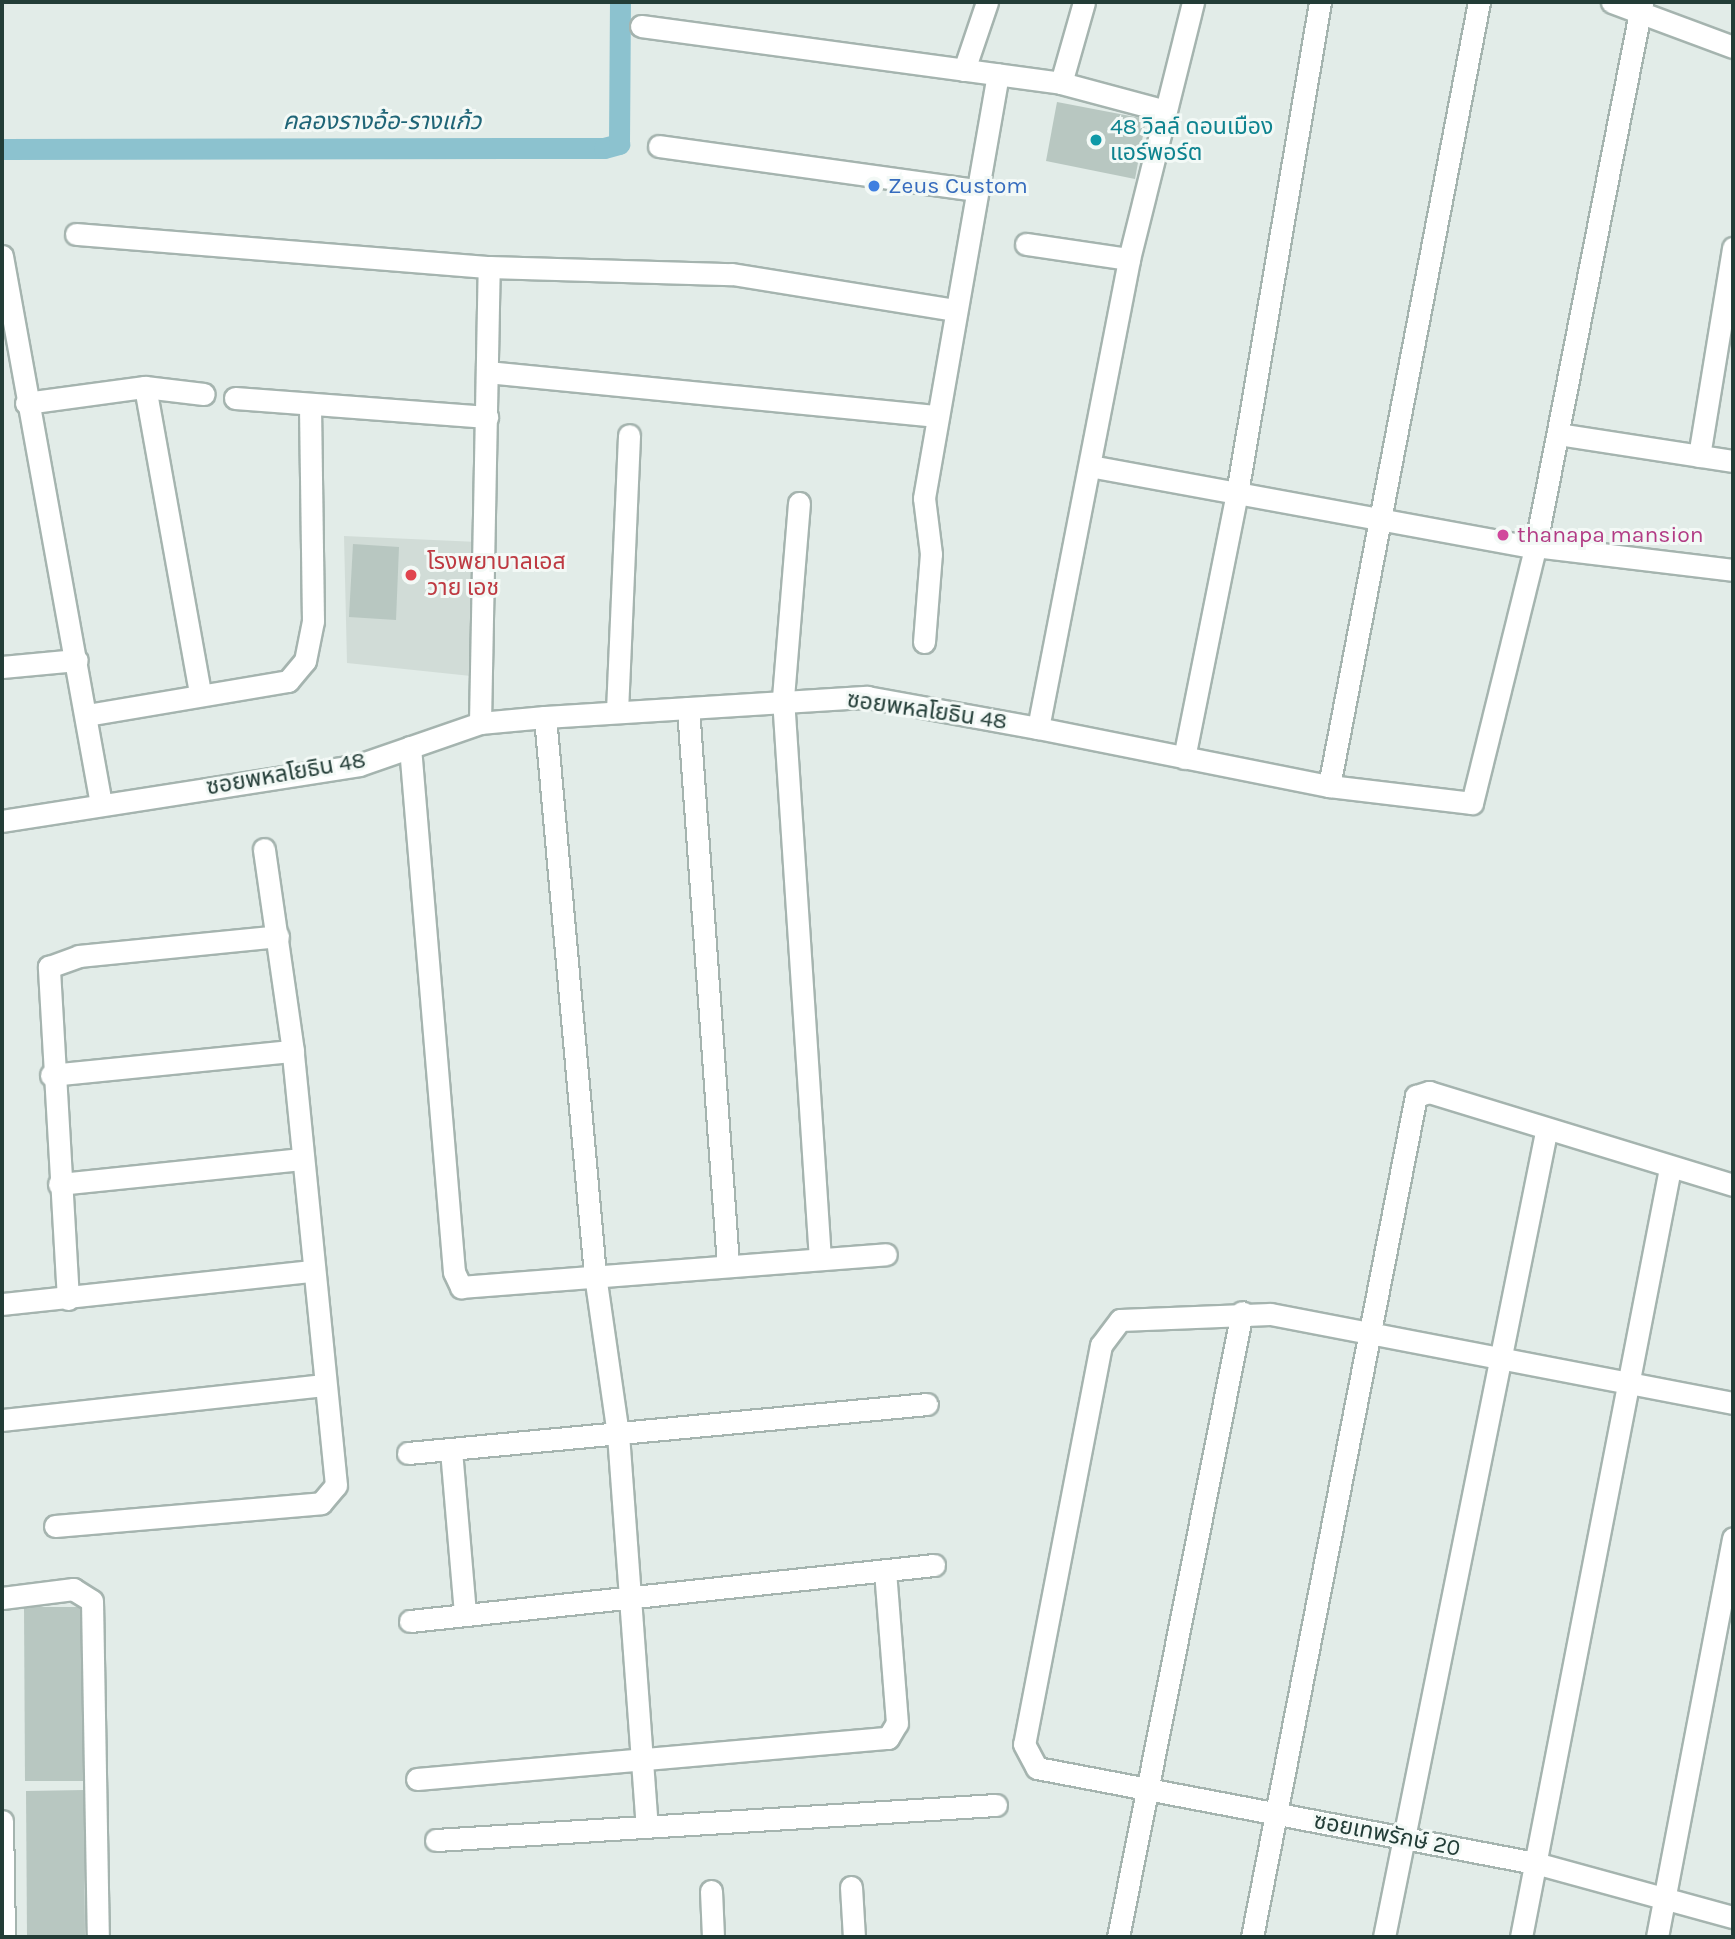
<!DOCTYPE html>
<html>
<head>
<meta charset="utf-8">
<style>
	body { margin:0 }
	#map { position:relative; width:1735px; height:1939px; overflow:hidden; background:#e2ece8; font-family:Karla,"Noto Sans Thai",sans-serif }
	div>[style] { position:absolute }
	.built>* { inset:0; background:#d1dcd7 }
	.canal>* { height:21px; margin:-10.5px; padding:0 10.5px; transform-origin:10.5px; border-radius:10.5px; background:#8cc2cf }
	.building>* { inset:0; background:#b8c7c1 }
	.roads { filter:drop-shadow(2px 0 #a5b4af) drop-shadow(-2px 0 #a5b4af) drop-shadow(0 2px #a5b4af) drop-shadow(0 -2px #a5b4af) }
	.minor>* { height:21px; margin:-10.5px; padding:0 10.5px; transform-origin:10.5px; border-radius:10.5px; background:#fff }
	.dots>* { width:19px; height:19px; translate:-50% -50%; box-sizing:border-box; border:4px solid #f3f9f6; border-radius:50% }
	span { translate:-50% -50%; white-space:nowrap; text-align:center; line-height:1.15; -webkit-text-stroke:6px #f3f9f6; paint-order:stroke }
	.culture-label { font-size:23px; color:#0d838f }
	.left { translate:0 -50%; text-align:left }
	.shop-label { font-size:23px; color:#366cbe }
	.hotel-label { font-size:23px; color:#b23c85 }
	.health-label { font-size:23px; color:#be3a42 }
	.street-label { font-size:23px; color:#233d37 }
	.water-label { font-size:24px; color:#1f6577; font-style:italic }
	.frame { position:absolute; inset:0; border:4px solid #233d37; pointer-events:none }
</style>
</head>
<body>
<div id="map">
	<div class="built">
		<div style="clip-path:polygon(344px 536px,478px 542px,471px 676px,347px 663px)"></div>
	</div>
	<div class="canal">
		<div style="left:2px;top:149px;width:602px;rotate:-0.1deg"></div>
		<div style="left:604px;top:148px;width:16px;rotate:-15deg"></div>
		<div style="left:619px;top:144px;width:142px;rotate:-89.6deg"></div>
	</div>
	<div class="building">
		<div style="clip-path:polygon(1057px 102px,1146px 119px,1135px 179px,1046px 161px)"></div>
		<div style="clip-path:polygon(353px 544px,399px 547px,396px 620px,349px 617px)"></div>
		<div style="clip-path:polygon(24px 1607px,82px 1607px,84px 1781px,25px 1781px)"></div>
		<div style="clip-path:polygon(84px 1790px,85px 1937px,27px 1937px,26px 1791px)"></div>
	</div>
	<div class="roads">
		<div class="minor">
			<div style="left:1612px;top:2px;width:129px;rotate:20.4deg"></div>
			<div style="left:641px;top:26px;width:424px;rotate:7.7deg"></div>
			<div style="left:1061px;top:83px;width:105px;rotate:15deg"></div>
			<div style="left:964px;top:70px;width:72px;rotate:-71.3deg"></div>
			<div style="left:1061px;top:83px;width:84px;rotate:-74.1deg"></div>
			<div style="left:659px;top:146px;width:321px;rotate:7.9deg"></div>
			<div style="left:76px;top:234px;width:414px;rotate:4.6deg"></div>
			<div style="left:489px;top:267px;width:243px;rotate:1.7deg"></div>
			<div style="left:732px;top:274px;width:225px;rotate:9.2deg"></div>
			<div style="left:1026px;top:244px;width:104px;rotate:8.3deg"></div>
			<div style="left:2px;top:256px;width:557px;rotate:79.76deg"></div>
			<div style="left:487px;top:372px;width:450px;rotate:5.6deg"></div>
			<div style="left:145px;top:387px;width:312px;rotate:79.8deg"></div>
			<div style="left:235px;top:398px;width:253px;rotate:4.3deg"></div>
			<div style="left:26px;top:403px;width:120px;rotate:-7.7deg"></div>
			<div style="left:145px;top:387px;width:59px;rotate:6.8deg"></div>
			<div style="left:1558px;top:434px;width:177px;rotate:8.8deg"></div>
			<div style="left:1699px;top:456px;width:211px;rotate:-80.7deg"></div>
			<div style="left:1090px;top:466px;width:452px;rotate:10.4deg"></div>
			<div style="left:799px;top:503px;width:196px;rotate:94.7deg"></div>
			<div style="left:783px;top:698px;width:562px;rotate:86.23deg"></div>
			<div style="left:1535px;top:546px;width:199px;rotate:6.9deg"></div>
			<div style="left:924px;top:642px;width:88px;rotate:-85.5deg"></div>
			<div style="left:931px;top:554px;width:56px;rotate:-97.1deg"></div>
			<div style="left:924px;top:498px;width:430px;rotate:-80.1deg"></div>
			<div style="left:2px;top:667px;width:75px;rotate:-5.3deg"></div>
			<div style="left:688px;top:708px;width:558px;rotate:85.89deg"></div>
			<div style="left:617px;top:711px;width:276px;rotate:-87.5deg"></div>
			<div style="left:87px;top:715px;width:204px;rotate:-9.6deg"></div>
			<div style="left:288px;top:681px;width:26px;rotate:-50deg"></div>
			<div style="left:305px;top:661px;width:41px;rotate:-78.7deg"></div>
			<div style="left:313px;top:621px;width:217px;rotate:-90.8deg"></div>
			<div style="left:545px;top:717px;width:560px;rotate:84.88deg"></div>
			<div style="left:595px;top:1275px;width:161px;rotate:81.8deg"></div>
			<div style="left:618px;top:1434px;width:392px;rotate:85.8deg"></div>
			<div style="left:480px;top:723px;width:456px;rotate:-88.9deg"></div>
			<div style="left:1038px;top:728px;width:297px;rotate:11.3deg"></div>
			<div style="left:1329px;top:786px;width:144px;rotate:6.8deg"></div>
			<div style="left:1472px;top:803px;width:263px;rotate:-76.1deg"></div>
			<div style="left:1535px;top:548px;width:556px;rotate:-78.91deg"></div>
			<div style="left:410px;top:747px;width:527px;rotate:85.21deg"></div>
			<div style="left:454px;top:1272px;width:17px;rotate:65deg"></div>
			<div style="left:461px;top:1287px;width:426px;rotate:-4.4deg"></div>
			<div style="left:1184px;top:758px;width:270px;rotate:-78.7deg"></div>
			<div style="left:1237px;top:493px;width:498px;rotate:-80.4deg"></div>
			<div style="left:1329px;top:786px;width:798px;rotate:-79.17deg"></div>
			<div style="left:2px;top:821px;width:361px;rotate:-8.9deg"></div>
			<div style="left:359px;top:765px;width:128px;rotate:-19.1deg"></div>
			<div style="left:480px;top:723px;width:65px;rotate:-5.3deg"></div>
			<div style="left:545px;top:717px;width:323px;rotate:-3.6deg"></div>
			<div style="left:867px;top:697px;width:174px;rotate:10.3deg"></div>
			<div style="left:1038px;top:728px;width:478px;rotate:-79deg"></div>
			<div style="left:1129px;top:259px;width:265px;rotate:-76deg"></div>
			<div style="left:51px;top:1075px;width:243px;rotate:-5.7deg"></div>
			<div style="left:59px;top:1184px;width:243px;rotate:-5.9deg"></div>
			<div style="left:68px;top:1299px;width:333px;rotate:-93.3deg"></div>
			<div style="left:49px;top:967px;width:32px;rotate:-20deg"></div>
			<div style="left:79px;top:956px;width:200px;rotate:-5.7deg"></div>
			<div style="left:2px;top:1304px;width:313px;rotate:-6.1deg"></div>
			<div style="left:1733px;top:1403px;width:471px;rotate:-169.1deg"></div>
			<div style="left:1270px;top:1314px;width:150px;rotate:177.7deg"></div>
			<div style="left:1120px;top:1320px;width:31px;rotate:127deg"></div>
			<div style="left:1101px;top:1345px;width:406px;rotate:100.9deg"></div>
			<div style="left:1024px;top:1744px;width:27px;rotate:62deg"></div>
			<div style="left:1037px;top:1768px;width:507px;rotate:10.8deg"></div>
			<div style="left:1535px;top:1863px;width:205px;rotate:15.3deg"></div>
			<div style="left:2px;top:1420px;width:325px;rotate:-6.2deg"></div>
			<div style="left:451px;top:1450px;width:165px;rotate:85.1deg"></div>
			<div style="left:408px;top:1453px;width:521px;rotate:-5.39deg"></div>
			<div style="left:55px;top:1526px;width:267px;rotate:-4.9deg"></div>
			<div style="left:321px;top:1503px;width:23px;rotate:-50deg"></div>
			<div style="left:336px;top:1485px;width:436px;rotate:-95.7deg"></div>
			<div style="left:293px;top:1051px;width:204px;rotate:-98.2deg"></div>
			<div style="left:2px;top:1598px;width:72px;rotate:-7.2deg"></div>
			<div style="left:73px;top:1589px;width:22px;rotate:32deg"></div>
			<div style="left:92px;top:1601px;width:336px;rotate:89deg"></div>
			<div style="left:410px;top:1621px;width:527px;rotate:-6.1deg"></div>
			<div style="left:417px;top:1779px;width:473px;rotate:-5deg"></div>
			<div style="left:888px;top:1738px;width:17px;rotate:-59deg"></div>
			<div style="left:897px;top:1723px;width:152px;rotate:-94.5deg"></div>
			<div style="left:2px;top:1821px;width:116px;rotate:89deg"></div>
			<div style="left:436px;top:1840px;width:561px;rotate:-3.58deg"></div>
			<div style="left:851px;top:1887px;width:50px;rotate:86.6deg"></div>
			<div style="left:711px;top:1891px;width:46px;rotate:87.5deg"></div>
			<div style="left:1118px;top:1937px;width:637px;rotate:-78.78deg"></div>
			<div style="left:1252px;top:1937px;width:857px;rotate:-78.97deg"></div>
			<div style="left:1416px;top:1096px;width:14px;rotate:-17deg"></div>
			<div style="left:1429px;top:1092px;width:318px;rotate:17deg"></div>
			<div style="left:1384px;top:1937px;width:821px;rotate:-78.62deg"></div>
			<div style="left:1521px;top:1937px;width:783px;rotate:-79.03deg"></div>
			<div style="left:1657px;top:1937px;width:406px;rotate:-79.2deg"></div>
		</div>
	</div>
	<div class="dots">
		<div style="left:1096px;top:140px;background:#0f9aa8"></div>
		<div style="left:874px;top:186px;background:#3f7fe0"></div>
		<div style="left:1503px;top:535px;background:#d1479c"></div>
		<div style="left:411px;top:575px;background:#e0444e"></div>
	</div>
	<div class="culture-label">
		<span class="left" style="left:1110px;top:140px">48 วิลล์ ดอนเมือง<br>แอร์พอร์ต</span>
	</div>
	<div class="shop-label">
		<span class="left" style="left:888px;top:186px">Zeus Custom</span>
	</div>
	<div class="hotel-label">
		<span class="left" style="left:1517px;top:535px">thanapa mansion</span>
	</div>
	<div class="health-label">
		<span class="left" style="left:427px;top:575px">โรงพยาบาลเอส<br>วาย เอช</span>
	</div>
	<div class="street-label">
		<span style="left:927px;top:711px;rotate:8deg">ซอยพหลโยธิน 48</span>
		<span style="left:286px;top:774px;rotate:-10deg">ซอยพหลโยธิน 48</span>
		<span style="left:1387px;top:1835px;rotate:11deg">ซอยเทพรักษ์ 20</span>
	</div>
	<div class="water-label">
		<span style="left:382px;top:122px">คลองรางอ้อ-รางแก้ว</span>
	</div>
	<div class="frame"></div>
</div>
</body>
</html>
